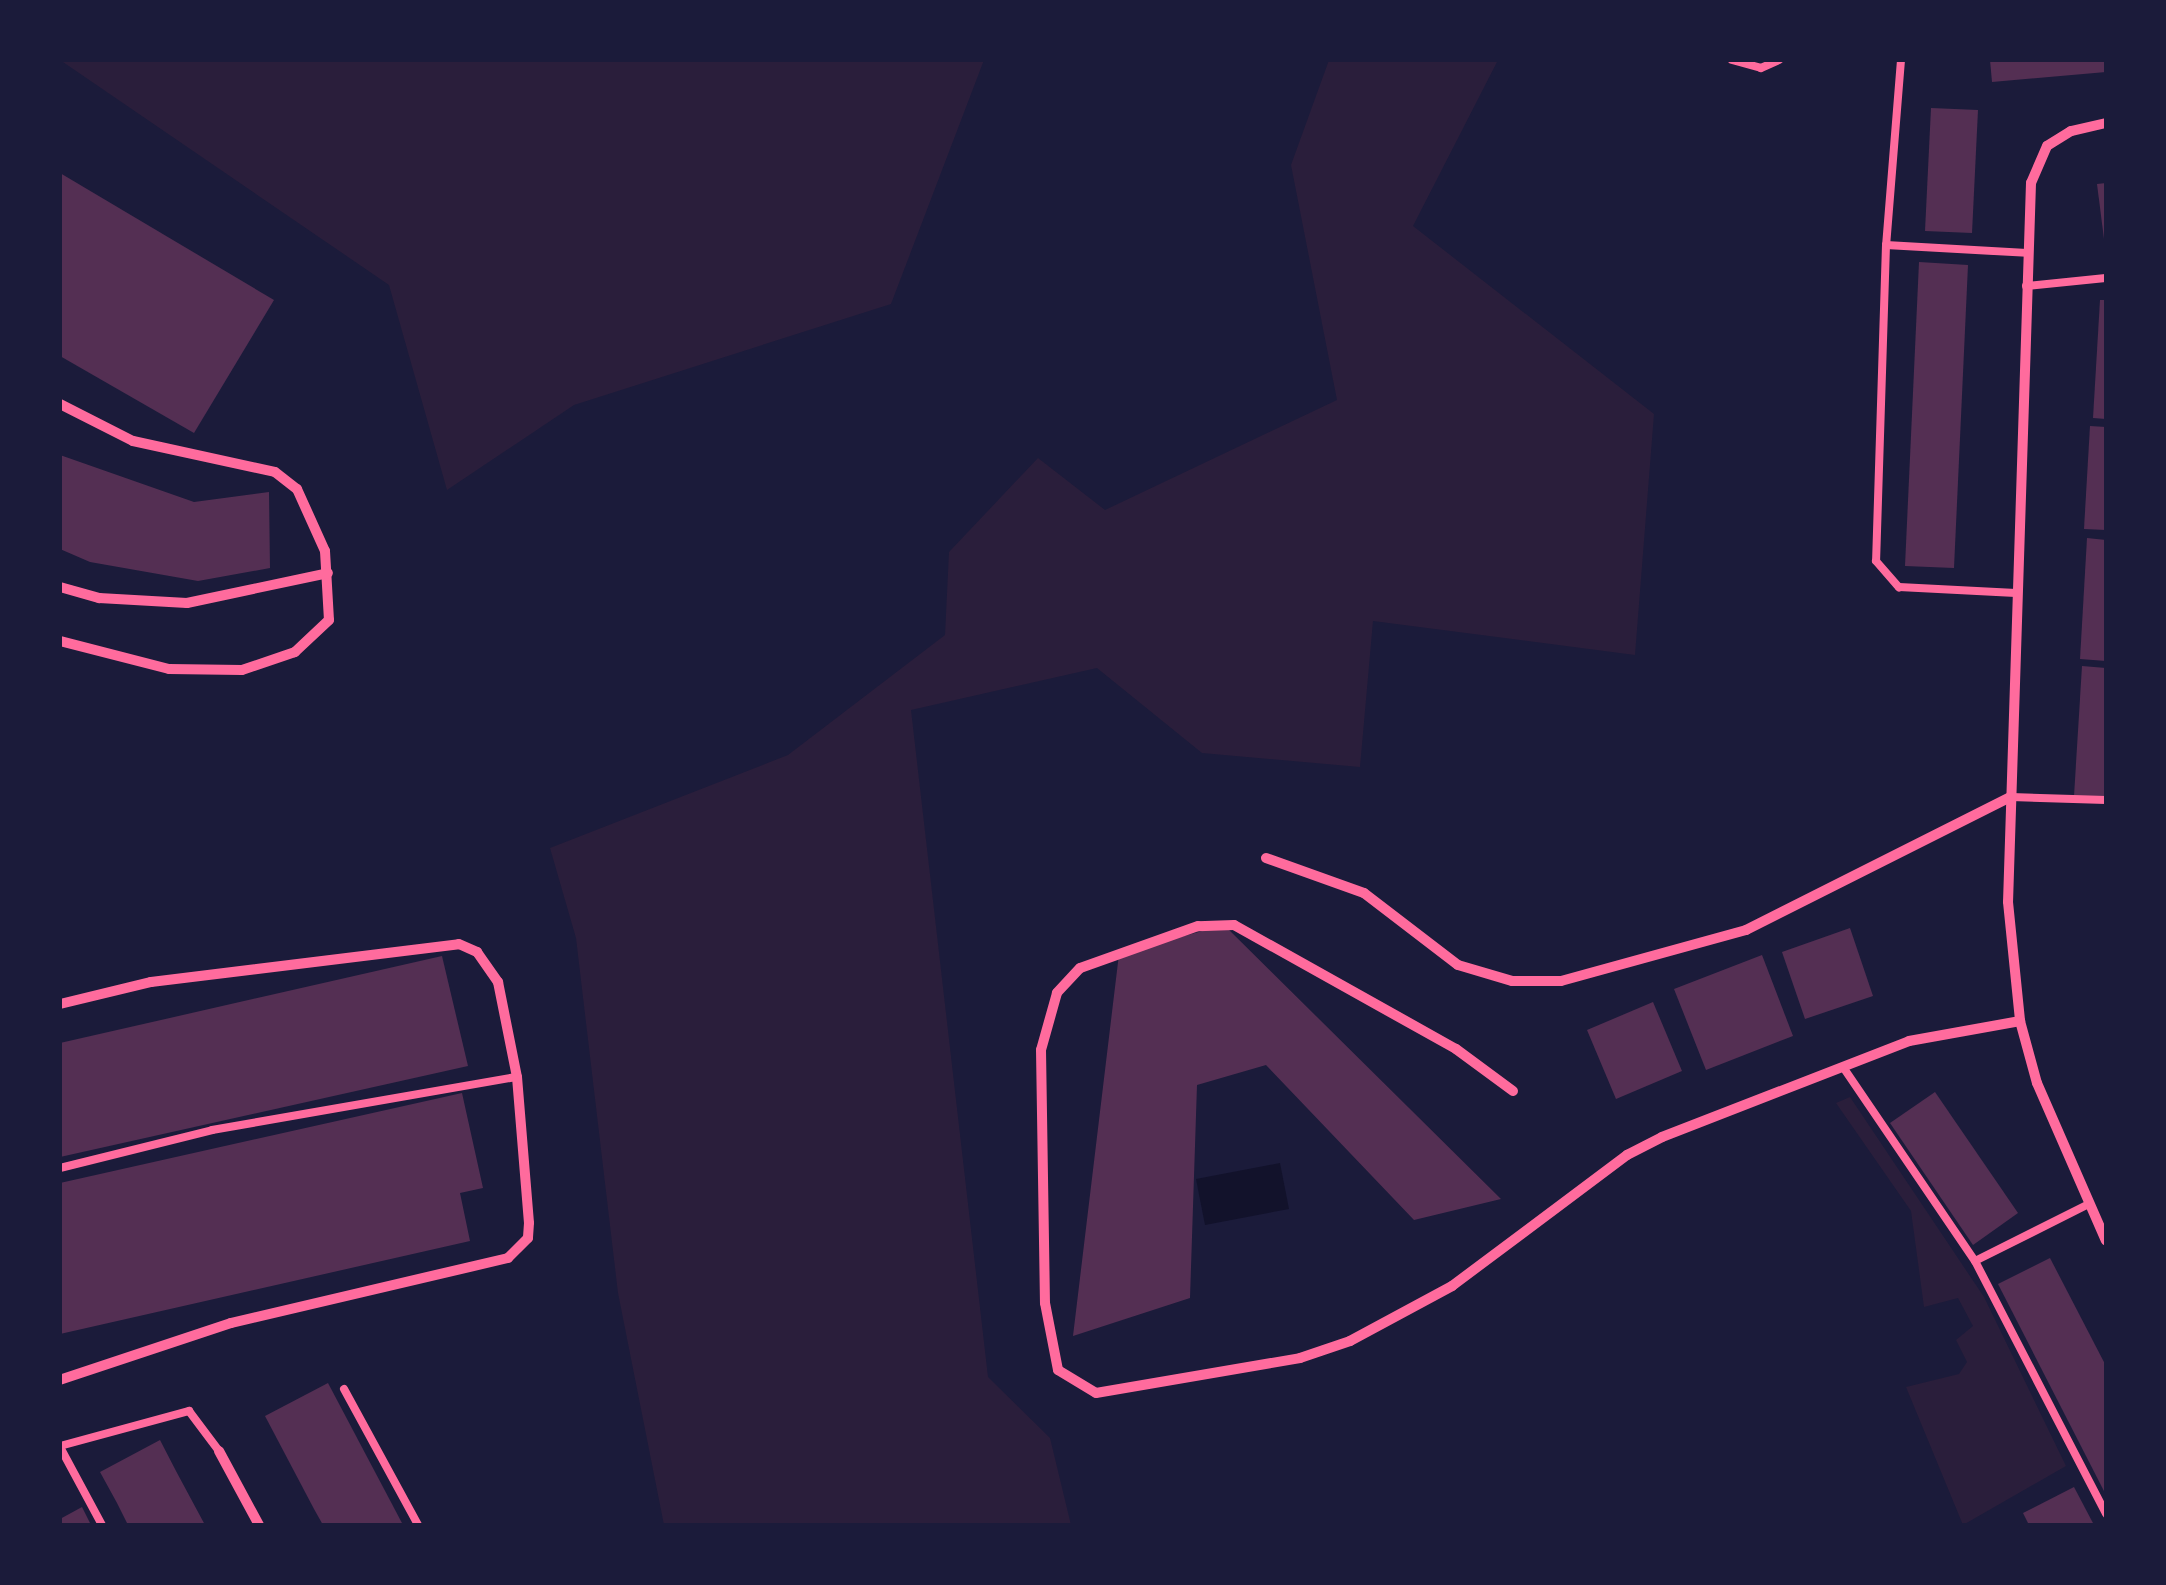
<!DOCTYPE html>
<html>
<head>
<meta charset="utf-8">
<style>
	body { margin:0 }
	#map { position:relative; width:2166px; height:1585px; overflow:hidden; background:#1b1b3a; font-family:"Golos Text",sans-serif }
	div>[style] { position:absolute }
	.green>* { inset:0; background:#2a1e3b }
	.water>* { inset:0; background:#12122b }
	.building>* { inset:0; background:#542f53 }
	.service>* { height:8px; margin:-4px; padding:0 4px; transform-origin:4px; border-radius:4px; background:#ff6b9d }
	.minor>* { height:10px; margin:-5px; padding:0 5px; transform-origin:5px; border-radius:5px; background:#ff6b9d }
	span { translate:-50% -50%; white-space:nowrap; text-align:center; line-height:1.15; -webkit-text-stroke:10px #1b1b3a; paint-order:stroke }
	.frame { position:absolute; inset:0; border:62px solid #1b1b3a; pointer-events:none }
</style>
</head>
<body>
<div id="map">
	<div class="green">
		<div style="clip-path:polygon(60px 60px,984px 60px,891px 304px,574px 405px,447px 490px,389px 285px)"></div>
		<div style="clip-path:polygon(1329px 60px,1498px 60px,1413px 226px,1654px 414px,1635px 655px,1373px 621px,1360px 767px,1202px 753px,1097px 668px,911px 710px,988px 1377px,1050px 1438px,1071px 1525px,664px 1525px,618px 1293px,576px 938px,550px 848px,788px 755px,945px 635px,949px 552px,1038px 458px,1105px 510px,1337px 400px,1291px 165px)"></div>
		<div style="clip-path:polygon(1850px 1097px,1984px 1297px,2066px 1466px,1963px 1525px,1906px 1387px,1959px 1374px,1967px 1362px,1956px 1340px,1973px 1326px,1958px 1298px,1924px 1307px,1911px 1211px,1836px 1103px)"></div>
	</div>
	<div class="water">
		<div style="clip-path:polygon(1280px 1163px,1289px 1209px,1205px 1225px,1196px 1179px)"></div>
	</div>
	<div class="building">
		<div style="clip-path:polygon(1990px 60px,2106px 60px,2106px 72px,1992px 82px)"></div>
		<div style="clip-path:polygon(1931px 108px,1978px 110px,1972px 233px,1925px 231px)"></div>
		<div style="clip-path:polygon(60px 173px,274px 300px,194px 433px,60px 356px)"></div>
		<div style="clip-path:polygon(2106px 183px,2106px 239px,2104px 239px,2097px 184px)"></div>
		<div style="clip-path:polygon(1919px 262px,1968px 265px,1954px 568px,1905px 566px)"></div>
		<div style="clip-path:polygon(2100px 300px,2106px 300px,2106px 419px,2093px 418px)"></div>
		<div style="clip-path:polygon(2090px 426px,2106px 427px,2106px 530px,2084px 529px)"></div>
		<div style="clip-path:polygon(60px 455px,194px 502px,269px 492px,270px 568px,198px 581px,90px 562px,60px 549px)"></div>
		<div style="clip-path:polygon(2087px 538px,2106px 540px,2106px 661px,2080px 659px)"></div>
		<div style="clip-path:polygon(2082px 666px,2106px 668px,2106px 797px,2074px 796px)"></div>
		<div style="clip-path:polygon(1224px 925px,1501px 1199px,1414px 1220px,1266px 1065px,1197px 1085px,1190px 1298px,1073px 1336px,1119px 954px)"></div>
		<div style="clip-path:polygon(1850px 928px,1873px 996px,1805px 1019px,1782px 952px)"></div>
		<div style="clip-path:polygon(1762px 955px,1793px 1036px,1706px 1070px,1674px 989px)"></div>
		<div style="clip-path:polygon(442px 956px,468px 1066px,60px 1157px,60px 1043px)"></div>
		<div style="clip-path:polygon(1653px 1002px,1682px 1071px,1616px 1099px,1587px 1030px)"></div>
		<div style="clip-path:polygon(1935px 1092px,2018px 1213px,1973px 1245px,1890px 1123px)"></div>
		<div style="clip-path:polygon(462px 1093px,483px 1188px,460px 1193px,470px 1241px,60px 1334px,60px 1183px)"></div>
		<div style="clip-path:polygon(2050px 1258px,2106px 1366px,2106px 1495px,1998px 1284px)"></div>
		<div style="clip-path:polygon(328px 1383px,393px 1506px,403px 1525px,323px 1525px,314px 1509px,265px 1416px)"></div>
		<div style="clip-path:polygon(160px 1440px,176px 1471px,205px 1525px,128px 1525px,117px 1503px,100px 1472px)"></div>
		<div style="clip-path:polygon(2074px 1487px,2094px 1525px,2029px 1525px,2023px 1513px)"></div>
		<div style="clip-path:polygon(82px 1507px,91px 1525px,60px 1525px,60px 1519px)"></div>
	</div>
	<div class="service">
		<div style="left:1732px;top:60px;width:30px;rotate:15deg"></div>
		<div style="left:1761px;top:68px;width:20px;rotate:-24deg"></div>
		<div style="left:1901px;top:60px;width:186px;rotate:94.6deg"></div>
		<div style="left:1886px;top:245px;width:316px;rotate:91.8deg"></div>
		<div style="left:1876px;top:561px;width:35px;rotate:49deg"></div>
		<div style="left:1899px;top:587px;width:117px;rotate:2.9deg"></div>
		<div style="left:1886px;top:245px;width:141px;rotate:3.2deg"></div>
		<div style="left:2026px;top:286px;width:80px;rotate:-5.7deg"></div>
		<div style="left:2011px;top:797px;width:95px;rotate:1.8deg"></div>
		<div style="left:1843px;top:1067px;width:235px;rotate:55.8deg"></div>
		<div style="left:1975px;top:1261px;width:285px;rotate:62.6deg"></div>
		<div style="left:60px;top:1168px;width:157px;rotate:-14deg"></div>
		<div style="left:212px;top:1130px;width:310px;rotate:-9.9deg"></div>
		<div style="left:1975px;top:1261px;width:125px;rotate:-26.6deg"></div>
		<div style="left:344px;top:1389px;width:155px;rotate:61.4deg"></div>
		<div style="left:60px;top:1446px;width:134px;rotate:-15.2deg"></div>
		<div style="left:189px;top:1411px;width:50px;rotate:53.1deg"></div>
		<div style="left:60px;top:1447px;width:89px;rotate:61.7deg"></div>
	</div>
	<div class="minor">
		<div style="left:2106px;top:123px;width:36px;rotate:167deg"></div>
		<div style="left:2071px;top:131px;width:28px;rotate:148deg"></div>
		<div style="left:2047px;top:146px;width:40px;rotate:113.4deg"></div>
		<div style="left:2031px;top:183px;width:719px;rotate:91.83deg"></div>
		<div style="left:2008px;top:902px;width:120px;rotate:84.2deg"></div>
		<div style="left:2020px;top:1021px;width:64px;rotate:74.7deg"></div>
		<div style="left:2037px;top:1083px;width:172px;rotate:66.4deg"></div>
		<div style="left:60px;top:404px;width:82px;rotate:26.9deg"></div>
		<div style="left:133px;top:441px;width:145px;rotate:12.3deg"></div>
		<div style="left:275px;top:472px;width:28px;rotate:38deg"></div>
		<div style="left:297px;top:489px;width:68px;rotate:65.7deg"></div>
		<div style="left:325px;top:551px;width:69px;rotate:86.7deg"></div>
		<div style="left:329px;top:620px;width:47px;rotate:136.7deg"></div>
		<div style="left:295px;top:652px;width:56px;rotate:161.2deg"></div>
		<div style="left:242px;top:670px;width:73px;rotate:-179.2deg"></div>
		<div style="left:169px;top:669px;width:113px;rotate:-165.6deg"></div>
		<div style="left:60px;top:587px;width:41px;rotate:15.8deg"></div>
		<div style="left:99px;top:598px;width:88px;rotate:3.3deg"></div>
		<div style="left:187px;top:603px;width:144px;rotate:-12deg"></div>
		<div style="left:1266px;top:858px;width:104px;rotate:19.7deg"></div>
		<div style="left:1364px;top:893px;width:118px;rotate:37.5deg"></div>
		<div style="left:1458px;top:965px;width:56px;rotate:16.5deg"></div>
		<div style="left:1512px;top:981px;width:49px"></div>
		<div style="left:1561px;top:981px;width:192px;rotate:-15.4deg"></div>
		<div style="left:1746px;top:930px;width:297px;rotate:-26.7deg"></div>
		<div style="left:60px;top:1004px;width:94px;rotate:-13.6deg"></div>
		<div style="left:151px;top:982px;width:310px;rotate:-7deg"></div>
		<div style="left:459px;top:944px;width:20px;rotate:24deg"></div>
		<div style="left:477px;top:952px;width:37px;rotate:55deg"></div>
		<div style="left:498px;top:982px;width:97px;rotate:78.7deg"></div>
		<div style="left:517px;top:1077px;width:146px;rotate:85.3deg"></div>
		<div style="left:529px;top:1223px;width:15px;rotate:94deg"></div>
		<div style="left:528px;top:1238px;width:28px;rotate:135deg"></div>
		<div style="left:508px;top:1258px;width:285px;rotate:166.8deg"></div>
		<div style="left:231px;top:1323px;width:180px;rotate:161.6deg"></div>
		<div style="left:1513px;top:1091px;width:71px;rotate:-143.6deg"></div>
		<div style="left:1456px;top:1049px;width:254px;rotate:-150.8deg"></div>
		<div style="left:1234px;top:925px;width:36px;rotate:178deg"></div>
		<div style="left:1198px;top:926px;width:125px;rotate:160.4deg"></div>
		<div style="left:1080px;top:968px;width:34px;rotate:133deg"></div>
		<div style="left:1057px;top:993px;width:59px;rotate:105.7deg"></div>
		<div style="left:1041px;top:1050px;width:253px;rotate:89.1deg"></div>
		<div style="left:1045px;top:1303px;width:68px;rotate:79deg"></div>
		<div style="left:1058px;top:1370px;width:44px;rotate:31.2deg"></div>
		<div style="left:1096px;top:1393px;width:207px;rotate:-9.7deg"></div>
		<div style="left:1300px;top:1358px;width:53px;rotate:-18.8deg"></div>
		<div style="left:1350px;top:1341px;width:116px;rotate:-28.3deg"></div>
		<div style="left:1452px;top:1286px;width:219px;rotate:-36.8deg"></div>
		<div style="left:1627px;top:1155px;width:39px;rotate:-27deg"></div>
		<div style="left:1662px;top:1137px;width:265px;rotate:-21.2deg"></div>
		<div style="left:1909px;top:1041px;width:113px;rotate:-10.2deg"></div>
		<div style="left:219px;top:1451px;width:84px;rotate:61.6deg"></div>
	</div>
	<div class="frame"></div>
</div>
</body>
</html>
